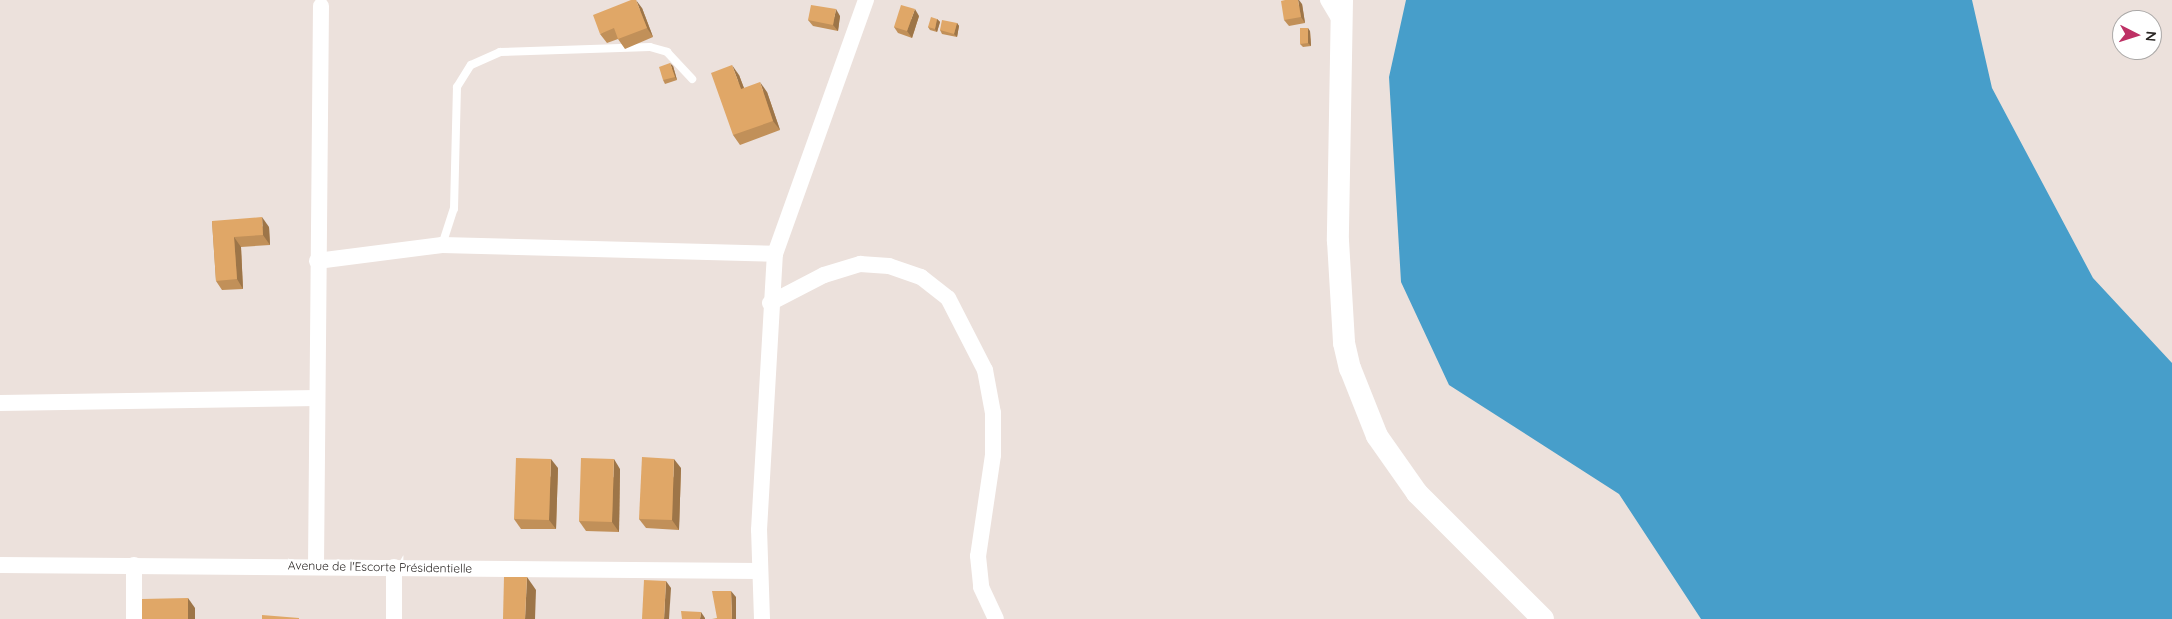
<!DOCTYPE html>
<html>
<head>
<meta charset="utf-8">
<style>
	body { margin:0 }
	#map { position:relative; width:2172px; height:619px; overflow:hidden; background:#ece1dc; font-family:Quicksand,sans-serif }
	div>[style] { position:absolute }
	.water>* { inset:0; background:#479eca }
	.lane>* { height:8px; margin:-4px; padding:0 4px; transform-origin:4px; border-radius:4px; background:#fff }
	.street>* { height:16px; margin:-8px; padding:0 8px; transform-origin:8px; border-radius:8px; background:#fff }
	.secondary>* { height:22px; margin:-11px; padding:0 11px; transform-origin:11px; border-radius:11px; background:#fff }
	.wall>* { inset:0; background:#c19059 }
	.shaded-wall>* { inset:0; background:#9d7548 }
	.building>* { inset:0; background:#e0a767 }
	span { translate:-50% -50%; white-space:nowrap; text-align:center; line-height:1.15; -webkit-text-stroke:4.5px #fff; paint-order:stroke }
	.street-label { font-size:12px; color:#2a2624 }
	.north { position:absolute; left:2112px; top:10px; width:50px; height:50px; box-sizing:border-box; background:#fff; border:1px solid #aaa8a7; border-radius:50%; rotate:95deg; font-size:14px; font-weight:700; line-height:20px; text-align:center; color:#2a2624 }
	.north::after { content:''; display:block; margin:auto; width:18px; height:22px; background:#be3165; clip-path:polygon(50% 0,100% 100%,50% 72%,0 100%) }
</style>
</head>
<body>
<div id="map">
	<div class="water">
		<div style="clip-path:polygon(1406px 0,1972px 0,1992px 88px,2093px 278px,2172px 363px,2172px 619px,1701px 619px,1619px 494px,1449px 385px,1401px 282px,1389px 77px)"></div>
	</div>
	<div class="lane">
		<div style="left:442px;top:245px;width:38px;rotate:-72deg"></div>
		<div style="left:454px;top:209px;width:122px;rotate:-88.6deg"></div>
		<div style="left:457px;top:87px;width:26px;rotate:-58deg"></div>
		<div style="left:471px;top:65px;width:32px;rotate:-24deg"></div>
		<div style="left:500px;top:52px;width:150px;rotate:-1.9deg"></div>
		<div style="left:650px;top:47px;width:18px;rotate:16deg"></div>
		<div style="left:667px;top:52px;width:37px;rotate:47deg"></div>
	</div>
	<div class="street">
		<div style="left:1328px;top:0;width:26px;rotate:59deg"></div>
		<div style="left:317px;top:261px;width:126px;rotate:-7.3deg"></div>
		<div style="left:442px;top:245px;width:333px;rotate:1.5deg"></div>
		<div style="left:770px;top:303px;width:61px;rotate:-27.4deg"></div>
		<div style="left:824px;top:275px;width:38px;rotate:-17deg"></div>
		<div style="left:860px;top:264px;width:29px;rotate:4deg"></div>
		<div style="left:889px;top:266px;width:34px;rotate:19deg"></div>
		<div style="left:921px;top:277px;width:34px;rotate:38deg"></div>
		<div style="left:948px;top:298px;width:81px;rotate:62.8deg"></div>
		<div style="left:985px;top:370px;width:44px;rotate:79.5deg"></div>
		<div style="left:993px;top:413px;width:42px;rotate:90deg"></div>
		<div style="left:993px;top:455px;width:102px;rotate:98.4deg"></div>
		<div style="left:978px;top:556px;width:31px;rotate:84deg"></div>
		<div style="left:981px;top:587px;width:35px;rotate:65deg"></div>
		<div style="left:0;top:403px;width:317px;rotate:-0.9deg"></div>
		<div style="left:0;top:565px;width:759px;rotate:0.45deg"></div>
		<div style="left:316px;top:566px;width:560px;rotate:-89.49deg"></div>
		<div style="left:134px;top:619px;width:54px;rotate:-90deg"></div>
		<div style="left:394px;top:619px;width:52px;rotate:-90deg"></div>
		<div style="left:762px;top:619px;width:89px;rotate:-91.9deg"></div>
		<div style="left:759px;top:530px;width:276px;rotate:-86.7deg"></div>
		<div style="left:775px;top:254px;width:270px;rotate:-70.3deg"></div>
	</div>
	<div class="secondary">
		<div style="left:1342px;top:0;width:241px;rotate:91deg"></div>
		<div style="left:1338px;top:241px;width:102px;rotate:86.6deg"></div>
		<div style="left:1344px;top:343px;width:26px;rotate:77deg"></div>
		<div style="left:1350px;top:368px;width:73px;rotate:68.3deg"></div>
		<div style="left:1377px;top:436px;width:70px;rotate:54.9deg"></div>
		<div style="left:1417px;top:493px;width:178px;rotate:45deg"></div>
	</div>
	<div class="wall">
		<div style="clip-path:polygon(1302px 4px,1305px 23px,1289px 26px,1284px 20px)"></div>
		<div style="clip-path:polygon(642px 8px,653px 37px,625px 49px,618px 39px,607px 43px,600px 34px)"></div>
		<div style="clip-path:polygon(840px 16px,838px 31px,813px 26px,808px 20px)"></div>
		<div style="clip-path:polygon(919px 16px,912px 38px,898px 33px,894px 27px)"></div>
		<div style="clip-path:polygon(937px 19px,940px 22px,937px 32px,930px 30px,928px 27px)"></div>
		<div style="clip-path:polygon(957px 23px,959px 26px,957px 37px,942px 34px,940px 30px)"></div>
		<div style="clip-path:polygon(1310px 31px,1311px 46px,1303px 47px,1300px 44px)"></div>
		<div style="clip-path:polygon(673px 66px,677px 80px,665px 84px,663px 80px)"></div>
		<div style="clip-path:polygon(739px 75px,744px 88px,767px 92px,780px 130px,740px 145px,733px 135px)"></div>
		<div style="clip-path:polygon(212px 221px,269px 227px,270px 245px,241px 247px,243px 289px,222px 290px,216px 281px)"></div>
		<div style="clip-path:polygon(558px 468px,556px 529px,521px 529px,514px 519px)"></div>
		<div style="clip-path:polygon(681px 468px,679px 530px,646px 528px,639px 519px)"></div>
		<div style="clip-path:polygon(620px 469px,619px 532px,586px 531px,579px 521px)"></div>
	</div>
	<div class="shaded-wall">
		<div style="clip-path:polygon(636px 0,642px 8px,653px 37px,647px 28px)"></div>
		<div style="clip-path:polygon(1298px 0,1299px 0,1302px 4px,1305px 23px,1301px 17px)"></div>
		<div style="clip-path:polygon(836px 9px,840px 16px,838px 31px,833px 25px)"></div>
		<div style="clip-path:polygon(915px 9px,919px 16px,912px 38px,907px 31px)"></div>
		<div style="clip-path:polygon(937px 19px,940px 22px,937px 32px,935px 29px)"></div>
		<div style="clip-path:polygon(957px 23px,959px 26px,957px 37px,954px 34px)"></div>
		<div style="clip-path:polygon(1308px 28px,1310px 31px,1311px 46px,1308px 43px)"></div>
		<div style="clip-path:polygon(670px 63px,673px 66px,677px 80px,675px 77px)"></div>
		<div style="clip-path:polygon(732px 65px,739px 75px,748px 99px,741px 89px)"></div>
		<div style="clip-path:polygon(760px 82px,767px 92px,780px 130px,773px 121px)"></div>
		<div style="clip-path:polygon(262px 217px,269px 227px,270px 245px,263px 235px)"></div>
		<div style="clip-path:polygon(234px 237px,241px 247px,243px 289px,237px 279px)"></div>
		<div style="clip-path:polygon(551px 459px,558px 468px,556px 529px,549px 520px)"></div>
		<div style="clip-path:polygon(614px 459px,620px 469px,619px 532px,612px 522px)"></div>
		<div style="clip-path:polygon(674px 459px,681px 468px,679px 530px,672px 520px)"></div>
		<div style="clip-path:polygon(527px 577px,536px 590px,535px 619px,525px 619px)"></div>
		<div style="clip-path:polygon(666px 581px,671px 588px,669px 619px,664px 619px)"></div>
		<div style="clip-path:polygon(731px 591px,736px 597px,736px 619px,732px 619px)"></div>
		<div style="clip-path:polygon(188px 598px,195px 608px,195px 619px,188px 619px)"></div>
		<div style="clip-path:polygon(701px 612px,705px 618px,705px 619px,700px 619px)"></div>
	</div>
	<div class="building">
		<div style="clip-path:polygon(631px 0,636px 0,647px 28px,618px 39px,614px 28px,600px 34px,593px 15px)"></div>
		<div style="clip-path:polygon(1285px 0,1298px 0,1301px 17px,1284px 20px,1281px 1px)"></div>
		<div style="clip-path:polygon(811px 5px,836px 9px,833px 25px,808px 20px)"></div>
		<div style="clip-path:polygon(901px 5px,915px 9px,907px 31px,894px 27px)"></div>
		<div style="clip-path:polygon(931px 17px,937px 19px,935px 29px,928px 27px)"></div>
		<div style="clip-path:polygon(942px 20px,957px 23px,954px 34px,940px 30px)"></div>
		<div style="clip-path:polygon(1300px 28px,1308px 28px,1308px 43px,1300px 44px)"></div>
		<div style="clip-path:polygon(670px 63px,675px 77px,663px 80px,659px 67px)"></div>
		<div style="clip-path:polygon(732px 65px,741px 89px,760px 82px,773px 121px,733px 135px,711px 73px)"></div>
		<div style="clip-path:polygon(262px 217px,263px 235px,234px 237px,237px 279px,216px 281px,212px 221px)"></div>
		<div style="clip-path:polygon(642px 457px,674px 459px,672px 520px,639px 519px)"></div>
		<div style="clip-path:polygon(516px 458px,551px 459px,549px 520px,514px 519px)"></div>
		<div style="clip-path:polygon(581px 458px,614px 459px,612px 522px,579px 521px)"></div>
		<div style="clip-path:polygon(504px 577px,527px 577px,525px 619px,503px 619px)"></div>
		<div style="clip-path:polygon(644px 580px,666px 581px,664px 619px,642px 619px)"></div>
		<div style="clip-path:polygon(712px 591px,731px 591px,732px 619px,712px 619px,717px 618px)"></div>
		<div style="clip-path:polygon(188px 598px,188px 619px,142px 619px,142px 599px)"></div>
		<div style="clip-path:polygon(681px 611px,701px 612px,700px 619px,682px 619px)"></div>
		<div style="clip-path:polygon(262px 615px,299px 618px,299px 619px,262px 619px)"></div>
	</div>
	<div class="street-label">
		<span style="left:380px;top:567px;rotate:1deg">Avenue de l'Escorte Présidentielle</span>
	</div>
	<div class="north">N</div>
</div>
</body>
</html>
